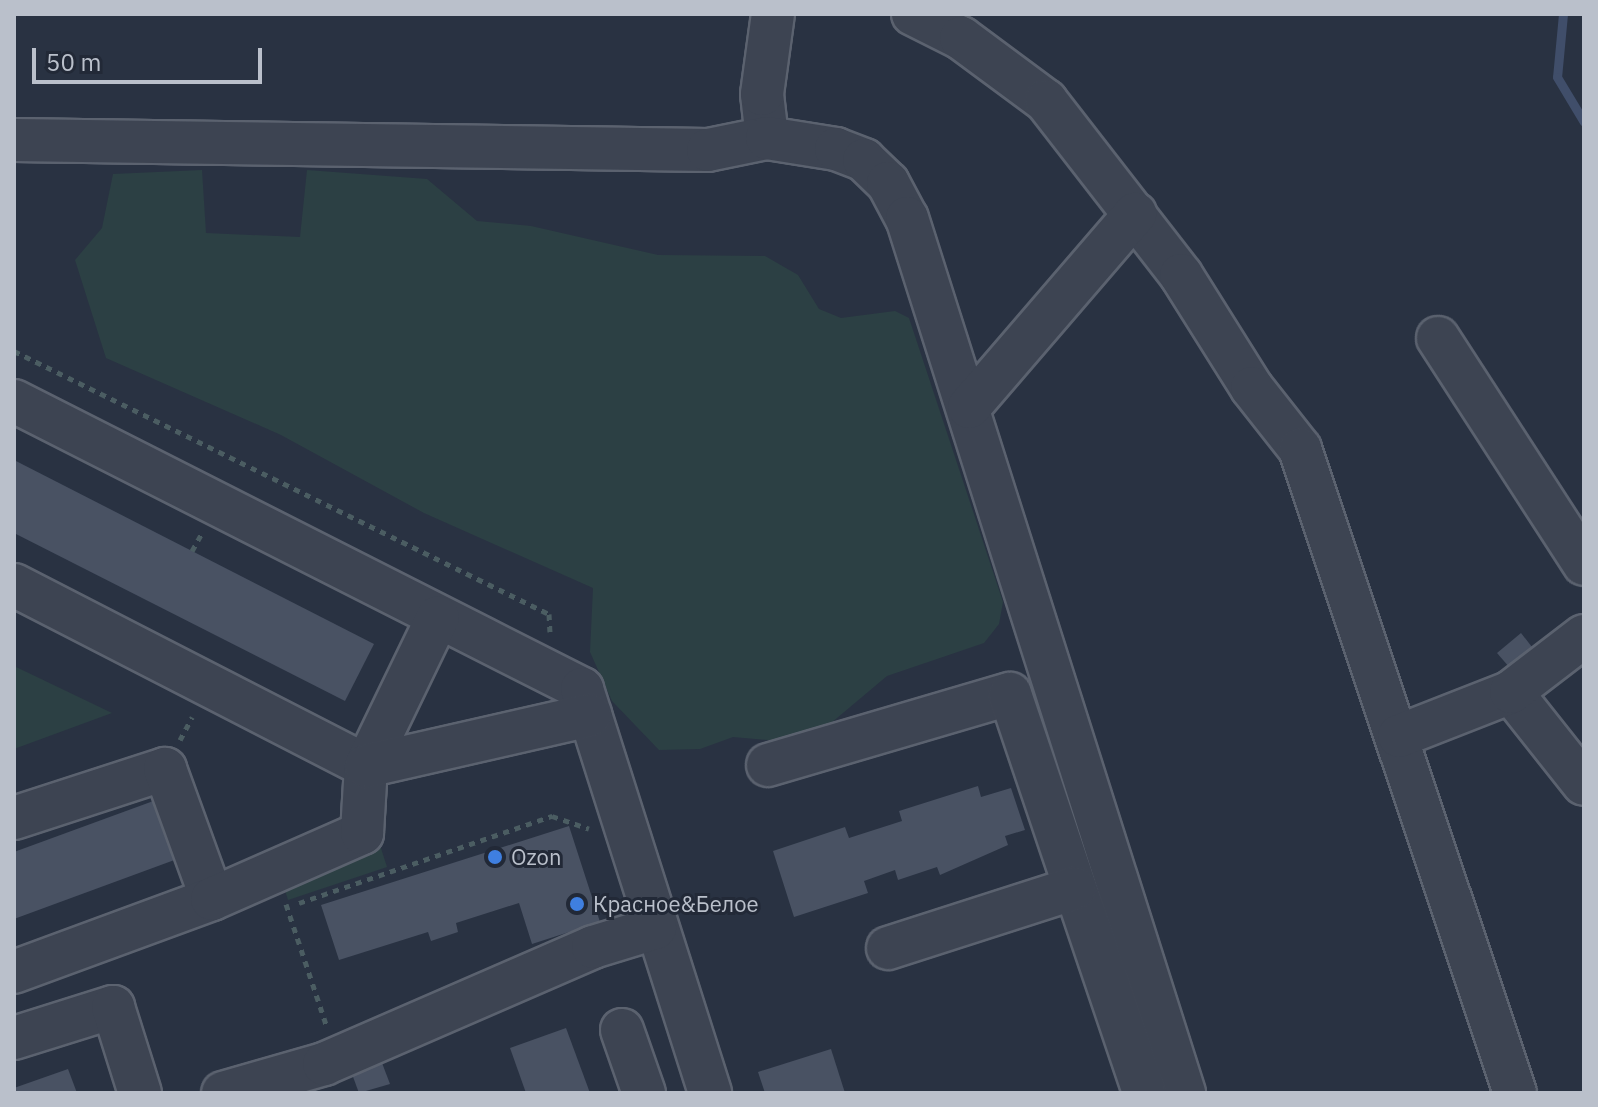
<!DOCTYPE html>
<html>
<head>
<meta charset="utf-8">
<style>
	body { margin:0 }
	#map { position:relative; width:1598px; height:1107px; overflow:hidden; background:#293242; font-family:"IBM Plex Sans",sans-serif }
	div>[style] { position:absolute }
	.green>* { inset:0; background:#2c4044 }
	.stream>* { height:9px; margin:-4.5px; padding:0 4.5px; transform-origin:4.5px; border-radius:4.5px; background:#404e6a }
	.building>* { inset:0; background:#495263 }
	.path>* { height:5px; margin-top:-2.5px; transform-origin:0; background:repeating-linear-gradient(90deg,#4b5d62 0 6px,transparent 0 12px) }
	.roads { filter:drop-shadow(2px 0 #5b626f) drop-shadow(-2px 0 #5b626f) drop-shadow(0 2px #5b626f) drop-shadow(0 -2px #5b626f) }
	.minor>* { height:42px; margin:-21px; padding:0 21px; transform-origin:21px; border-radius:21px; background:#3d4452 }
	.dots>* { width:22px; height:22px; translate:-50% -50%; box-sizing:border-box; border:4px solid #222937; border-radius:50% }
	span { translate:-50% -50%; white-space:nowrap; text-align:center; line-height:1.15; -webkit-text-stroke:6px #222937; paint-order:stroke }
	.poi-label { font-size:22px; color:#bac0cb }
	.left { translate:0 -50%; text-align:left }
	.frame { position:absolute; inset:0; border:16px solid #bac0cb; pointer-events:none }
	.scale { position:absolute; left:32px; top:48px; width:230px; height:36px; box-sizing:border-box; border:4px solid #bac0cb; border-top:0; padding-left:10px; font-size:24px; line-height:28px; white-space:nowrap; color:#bac0cb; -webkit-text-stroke:6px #222937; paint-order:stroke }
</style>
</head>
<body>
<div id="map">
	<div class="green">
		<div style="clip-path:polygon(202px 170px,206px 233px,300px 237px,307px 170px,427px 179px,477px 221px,531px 226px,658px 255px,765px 256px,798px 275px,819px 309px,841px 318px,895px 311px,909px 318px,1003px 602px,999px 624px,984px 643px,887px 676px,818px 734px,780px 741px,733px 737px,700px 749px,659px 750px,612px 701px,590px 652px,593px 588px,424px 513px,281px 435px,106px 358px,75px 260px,102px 228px,113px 174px)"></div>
		<div style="clip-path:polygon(14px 666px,112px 713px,14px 749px)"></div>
		<div style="clip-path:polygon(379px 842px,387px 867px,288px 900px,280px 874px)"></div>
	</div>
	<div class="stream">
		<div style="left:1563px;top:14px;width:63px;rotate:95.4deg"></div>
		<div style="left:1557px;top:77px;width:52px;rotate:59deg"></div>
	</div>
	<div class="building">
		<div style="clip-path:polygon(14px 460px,374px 644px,345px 701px,14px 533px)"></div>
		<div style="clip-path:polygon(1521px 633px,1539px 656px,1516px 675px,1497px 653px)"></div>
		<div style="clip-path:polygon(978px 786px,981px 797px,1011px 788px,1025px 830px,1005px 836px,1008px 845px,940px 875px,937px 867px,898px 880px,895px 870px,864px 881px,868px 893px,794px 917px,773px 851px,845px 827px,849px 838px,902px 821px,899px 811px)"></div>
		<div style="clip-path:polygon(167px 796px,188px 855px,14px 919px,14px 852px)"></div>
		<div style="clip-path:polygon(569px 826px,600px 922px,532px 944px,519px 903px,456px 923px,458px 932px,431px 941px,428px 932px,339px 960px,321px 905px)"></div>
		<div style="clip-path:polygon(566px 1028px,590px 1093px,526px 1093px,510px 1048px)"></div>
		<div style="clip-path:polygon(376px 1047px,390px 1084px,359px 1093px,346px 1058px)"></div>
		<div style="clip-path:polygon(831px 1049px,845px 1093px,765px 1093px,758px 1072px)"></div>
		<div style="clip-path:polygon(68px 1069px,77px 1093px,14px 1093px,14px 1088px)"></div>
	</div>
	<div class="path">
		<div style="left:14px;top:351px;width:596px;rotate:26.18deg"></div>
		<div style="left:549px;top:614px;width:18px;rotate:87deg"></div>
		<div style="left:192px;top:551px;width:21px;rotate:-61deg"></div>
		<div style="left:180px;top:740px;width:26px;rotate:-62deg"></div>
		<div style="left:299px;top:903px;width:268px;rotate:-19deg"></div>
		<div style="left:552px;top:816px;width:39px;rotate:19deg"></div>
		<div style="left:286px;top:904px;width:130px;rotate:71.6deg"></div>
	</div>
	<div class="roads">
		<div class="minor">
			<div style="left:913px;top:14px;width:54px;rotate:26.6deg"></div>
			<div style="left:961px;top:38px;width:106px;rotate:36.5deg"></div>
			<div style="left:1046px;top:101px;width:220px;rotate:52.2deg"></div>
			<div style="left:1181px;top:275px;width:133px;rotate:57.9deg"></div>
			<div style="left:1252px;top:388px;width:78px;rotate:51.8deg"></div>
			<div style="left:1300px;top:449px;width:679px;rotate:71.54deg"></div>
			<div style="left:767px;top:138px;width:44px;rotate:-96.5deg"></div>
			<div style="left:762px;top:94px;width:81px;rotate:-82.2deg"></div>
			<div style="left:14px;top:140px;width:694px;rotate:0.83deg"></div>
			<div style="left:708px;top:150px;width:60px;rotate:-11.5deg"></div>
			<div style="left:767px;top:138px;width:70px;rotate:9.1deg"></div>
			<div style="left:836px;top:149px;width:30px;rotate:21deg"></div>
			<div style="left:864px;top:160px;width:33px;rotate:44deg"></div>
			<div style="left:888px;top:183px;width:40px;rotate:62deg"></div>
			<div style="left:907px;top:218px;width:918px;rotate:72.43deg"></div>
			<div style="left:1438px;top:338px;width:269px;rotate:57.1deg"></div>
			<div style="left:14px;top:401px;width:637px;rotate:26.89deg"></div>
			<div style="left:582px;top:689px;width:424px;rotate:72.4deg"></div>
			<div style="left:969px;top:407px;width:255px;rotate:-49.3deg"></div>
			<div style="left:14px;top:585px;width:396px;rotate:27.2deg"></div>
			<div style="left:366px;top:766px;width:165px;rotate:-64.2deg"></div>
			<div style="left:1511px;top:692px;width:117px;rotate:51.6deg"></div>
			<div style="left:1399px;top:736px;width:120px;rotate:-21.4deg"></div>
			<div style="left:1511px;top:692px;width:92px;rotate:-37.5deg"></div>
			<div style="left:768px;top:765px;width:252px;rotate:-16.4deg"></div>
			<div style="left:1010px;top:694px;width:421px;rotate:71.4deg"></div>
			<div style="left:14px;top:818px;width:159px;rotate:-18deg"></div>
			<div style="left:165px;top:769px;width:138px;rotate:70.1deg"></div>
			<div style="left:212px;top:899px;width:211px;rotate:159.8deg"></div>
			<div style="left:212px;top:899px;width:164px;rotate:-23.7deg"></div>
			<div style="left:362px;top:833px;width:67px;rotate:-86.6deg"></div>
			<div style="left:366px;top:766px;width:230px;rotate:-12.8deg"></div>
			<div style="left:888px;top:948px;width:196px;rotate:-17.8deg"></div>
			<div style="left:622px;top:1030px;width:67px;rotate:70.8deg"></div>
			<div style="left:14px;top:1038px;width:104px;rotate:-17.4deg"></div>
			<div style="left:113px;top:1007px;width:90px;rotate:72.6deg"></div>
			<div style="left:223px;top:1093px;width:105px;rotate:-16deg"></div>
			<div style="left:324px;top:1064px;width:293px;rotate:-23.5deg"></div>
			<div style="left:593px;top:947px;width:65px;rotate:-17deg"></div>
		</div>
	</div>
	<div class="dots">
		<div style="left:495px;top:857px;background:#3f7fe0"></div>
		<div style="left:577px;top:904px;background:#3f7fe0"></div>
	</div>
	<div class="poi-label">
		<span class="left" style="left:511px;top:857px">Ozon</span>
		<span class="left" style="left:593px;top:904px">Красное&amp;Белое</span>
	</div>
	<div class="frame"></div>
	<div class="scale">50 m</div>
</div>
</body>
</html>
